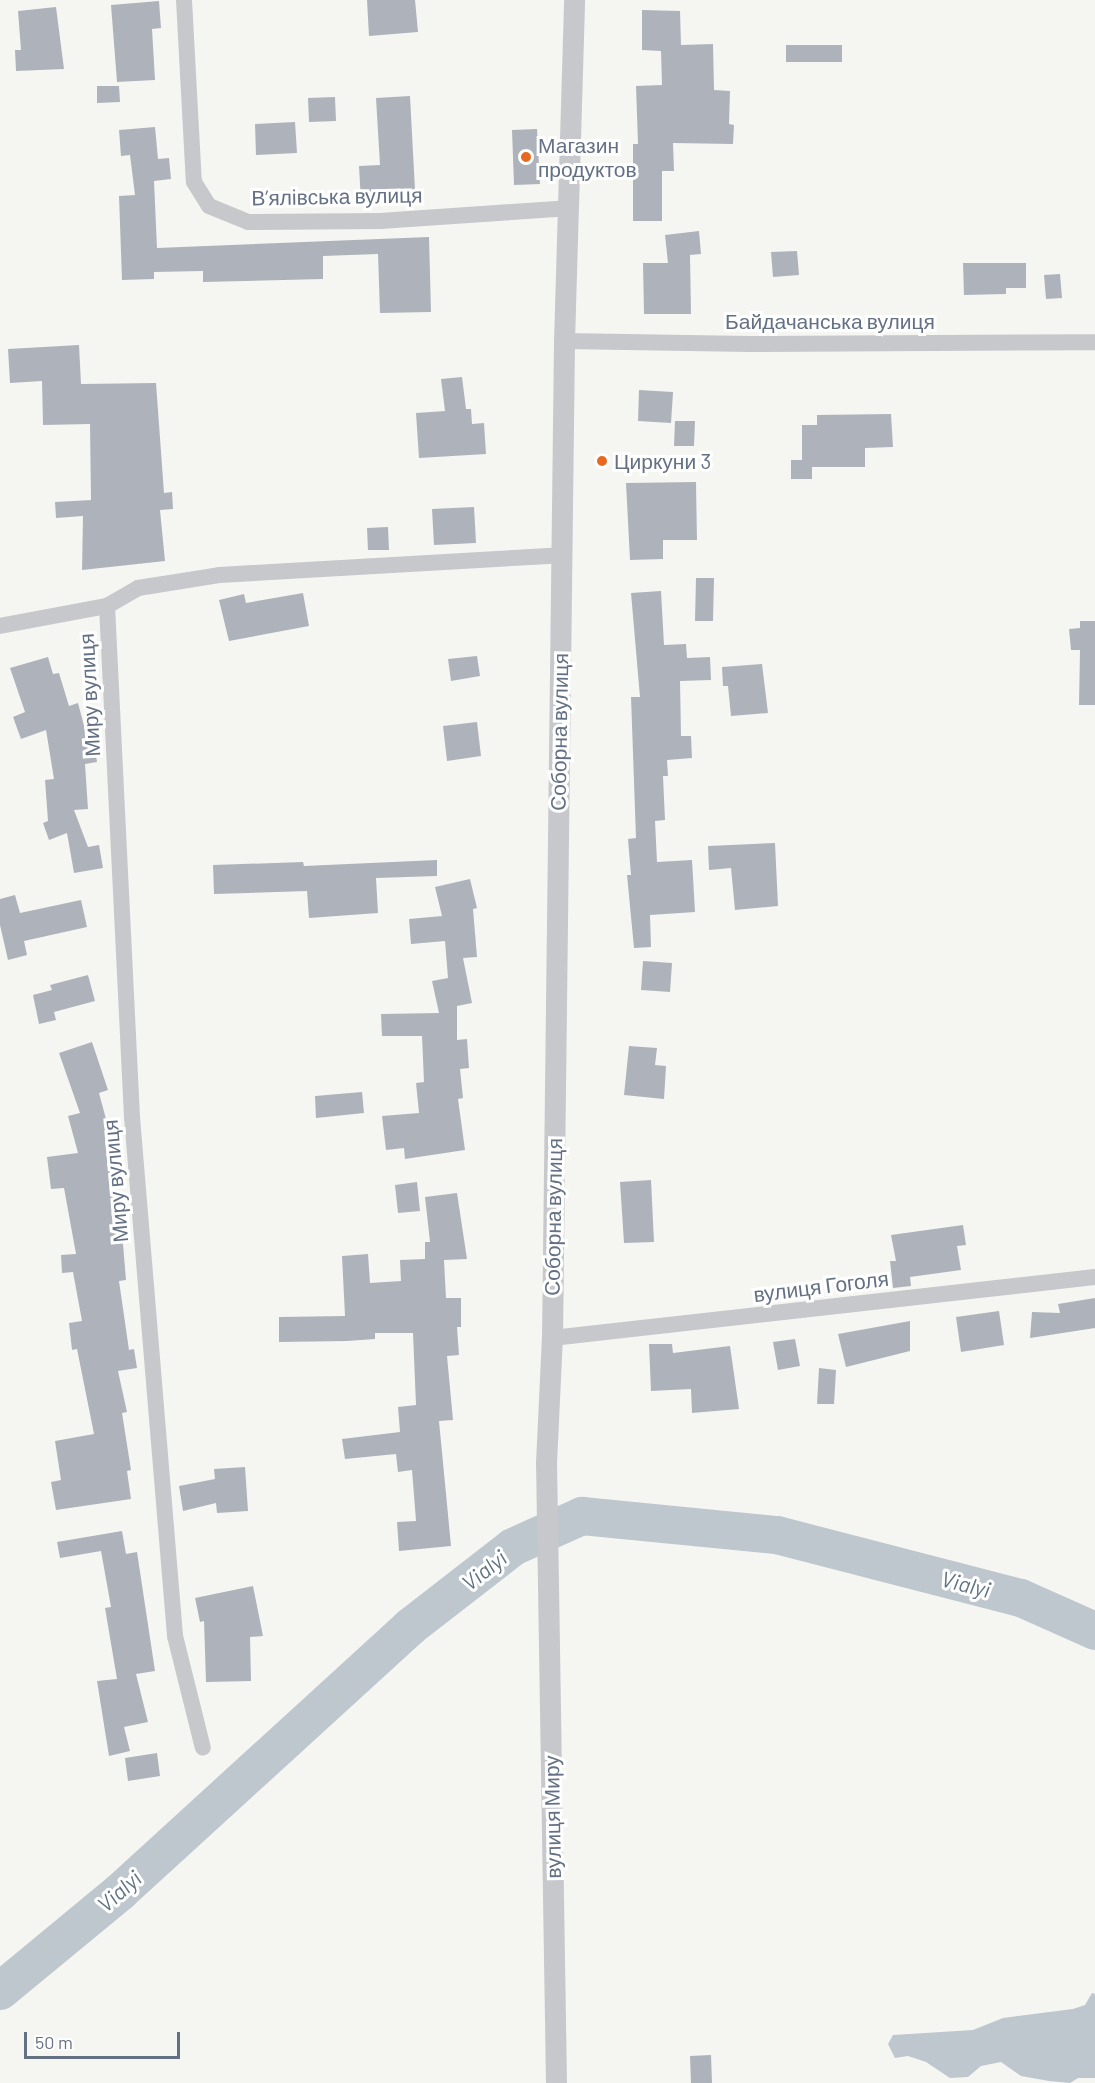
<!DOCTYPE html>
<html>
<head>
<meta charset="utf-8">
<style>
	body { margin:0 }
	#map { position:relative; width:1095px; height:2083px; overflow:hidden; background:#f5f6f2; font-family:Barlow,sans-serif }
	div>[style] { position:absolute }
	.water>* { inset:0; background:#bec7ce }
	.river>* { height:38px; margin:-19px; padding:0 19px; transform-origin:19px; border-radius:19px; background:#bec7ce }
	.building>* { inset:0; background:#aeb3bb }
	.minor>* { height:16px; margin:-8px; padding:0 8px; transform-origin:8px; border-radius:8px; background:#c6c8cc }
	.tertiary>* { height:21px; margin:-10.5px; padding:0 10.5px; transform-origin:10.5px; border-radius:10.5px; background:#c6c8cc }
	.dots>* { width:16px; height:16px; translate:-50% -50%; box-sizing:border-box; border:3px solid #fff; border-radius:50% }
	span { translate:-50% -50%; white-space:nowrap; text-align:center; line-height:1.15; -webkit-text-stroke:6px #fff; paint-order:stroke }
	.poi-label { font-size:21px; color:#647184 }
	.left { translate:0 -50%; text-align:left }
	.street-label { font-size:21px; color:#647184 }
	.water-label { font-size:22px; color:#5f7381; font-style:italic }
	.scale { position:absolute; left:24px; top:2032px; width:156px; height:27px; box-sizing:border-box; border:3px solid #647184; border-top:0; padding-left:8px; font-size:18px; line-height:21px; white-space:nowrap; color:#647184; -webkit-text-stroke:4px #fff; paint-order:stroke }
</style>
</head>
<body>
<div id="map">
	<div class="water">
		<div style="clip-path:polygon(1092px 1993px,1095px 1994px,1095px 2078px,1078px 2078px,1070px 2083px,1049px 2081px,1021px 2076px,1001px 2062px,981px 2066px,968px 2077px,950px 2078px,926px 2062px,908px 2056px,895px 2058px,888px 2044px,893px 2035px,973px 2030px,1003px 2018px,1073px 2009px,1085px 2005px)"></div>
	</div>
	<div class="river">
		<div style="left:0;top:1991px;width:156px;rotate:-39.5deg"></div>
		<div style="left:120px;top:1892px;width:393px;rotate:-42.4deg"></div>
		<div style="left:410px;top:1627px;width:130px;rotate:-37.8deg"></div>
		<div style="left:513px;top:1547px;width:76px;rotate:-24.2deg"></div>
		<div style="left:582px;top:1516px;width:196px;rotate:5.6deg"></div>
		<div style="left:777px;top:1535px;width:252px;rotate:14.5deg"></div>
		<div style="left:1021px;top:1598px;width:81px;rotate:24deg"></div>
	</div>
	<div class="building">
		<div style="clip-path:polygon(367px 0,415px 0,418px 32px,369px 36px)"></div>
		<div style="clip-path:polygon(159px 1px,161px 28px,152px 29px,155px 80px,117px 82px,111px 5px)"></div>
		<div style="clip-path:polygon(56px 7px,64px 69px,16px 71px,15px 50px,21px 50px,18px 11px)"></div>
		<div style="clip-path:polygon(642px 10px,680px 11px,681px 45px,713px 44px,714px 90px,730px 91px,729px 124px,734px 125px,733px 144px,673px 143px,674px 171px,662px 171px,662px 221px,633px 221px,633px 144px,638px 144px,636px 86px,662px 85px,661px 51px,642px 50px)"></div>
		<div style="clip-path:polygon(786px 45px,842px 45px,842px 62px,786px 62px)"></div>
		<div style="clip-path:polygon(97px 86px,119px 86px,120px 102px,97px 103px)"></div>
		<div style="clip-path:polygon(410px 96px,415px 190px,396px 191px,397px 200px,361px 202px,359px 166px,380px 165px,376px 98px)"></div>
		<div style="clip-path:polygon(335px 97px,336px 121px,309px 122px,308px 98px)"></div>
		<div style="clip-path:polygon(295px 122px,297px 153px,256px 155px,255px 124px)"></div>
		<div style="clip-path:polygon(155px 127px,158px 159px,169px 158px,171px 179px,154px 181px,157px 248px,429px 237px,431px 312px,380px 313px,378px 254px,323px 256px,323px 279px,203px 282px,203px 271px,154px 272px,154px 279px,122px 280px,119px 196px,135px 195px,130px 155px,121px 156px,119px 130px)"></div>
		<div style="clip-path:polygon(537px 129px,540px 184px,514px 185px,512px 130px)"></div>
		<div style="clip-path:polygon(699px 231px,701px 254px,690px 255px,691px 314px,644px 314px,643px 263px,668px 263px,665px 235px)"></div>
		<div style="clip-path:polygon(797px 251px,799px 275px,773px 277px,771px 252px)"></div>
		<div style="clip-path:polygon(963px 263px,1026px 263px,1026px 288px,1006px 288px,1006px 294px,964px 295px)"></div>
		<div style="clip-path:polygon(1060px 274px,1062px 298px,1046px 299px,1044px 275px)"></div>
		<div style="clip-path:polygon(79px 345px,81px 384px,156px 383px,164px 493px,172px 492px,173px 509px,160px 510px,165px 561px,82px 570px,83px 516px,56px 518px,55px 502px,91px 500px,90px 424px,43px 425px,42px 381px,10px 383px,8px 349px)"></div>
		<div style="clip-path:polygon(462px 377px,466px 409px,471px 409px,472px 424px,484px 423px,486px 454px,419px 458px,416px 413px,445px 411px,441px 379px)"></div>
		<div style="clip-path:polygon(639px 390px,673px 392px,671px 423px,638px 421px)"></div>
		<div style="clip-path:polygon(891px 414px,893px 447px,865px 448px,865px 467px,812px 467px,812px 479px,791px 479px,791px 460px,802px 460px,802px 425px,817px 425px,817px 415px)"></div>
		<div style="clip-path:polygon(675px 421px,695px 421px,694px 446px,674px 446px)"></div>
		<div style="clip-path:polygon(696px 482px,697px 540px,663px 540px,663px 559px,630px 560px,626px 483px)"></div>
		<div style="clip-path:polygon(474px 507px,476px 543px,434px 545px,432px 509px)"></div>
		<div style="clip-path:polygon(388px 527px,389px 550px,368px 550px,367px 528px)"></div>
		<div style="clip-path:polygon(696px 578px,714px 578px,713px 621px,695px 621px)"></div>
		<div style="clip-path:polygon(661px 591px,664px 645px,686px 644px,687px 658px,710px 657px,711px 680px,680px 681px,681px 736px,691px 736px,692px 758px,667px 760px,668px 776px,663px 776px,665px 820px,655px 821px,657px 862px,692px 860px,695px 912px,650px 915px,651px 947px,634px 948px,627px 875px,631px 875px,628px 839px,636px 838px,631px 697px,640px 697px,631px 593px)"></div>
		<div style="clip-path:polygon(303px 593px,309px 626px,229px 641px,219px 600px,244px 594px,246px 603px)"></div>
		<div style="clip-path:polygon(1080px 621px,1095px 621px,1095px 705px,1079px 705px,1080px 650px,1071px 650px,1069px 629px,1080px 628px)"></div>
		<div style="clip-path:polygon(477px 656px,480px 676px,451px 681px,448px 659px)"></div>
		<div style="clip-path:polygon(48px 657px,53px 674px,59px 673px,69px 706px,78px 703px,89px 745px,94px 744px,97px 762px,85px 764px,88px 809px,74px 810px,88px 847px,99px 845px,103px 868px,74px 873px,67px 833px,49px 840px,43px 823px,48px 821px,45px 780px,54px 779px,46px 730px,21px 739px,13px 717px,25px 712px,10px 668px)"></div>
		<div style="clip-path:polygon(762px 664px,768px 713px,731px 716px,728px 686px,723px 686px,722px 667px)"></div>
		<div style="clip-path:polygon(477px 722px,481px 756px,447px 761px,443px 726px)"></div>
		<div style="clip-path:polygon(775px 843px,778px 906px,735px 910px,731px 868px,709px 870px,708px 846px)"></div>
		<div style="clip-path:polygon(437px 860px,437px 876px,376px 878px,378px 913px,309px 918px,307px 891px,214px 894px,213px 865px,303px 862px,304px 866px)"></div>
		<div style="clip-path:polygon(470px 879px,477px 908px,473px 909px,477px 957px,463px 958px,472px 1003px,457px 1006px,457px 1040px,467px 1039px,469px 1068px,460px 1069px,463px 1098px,458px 1099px,465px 1150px,405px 1159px,404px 1148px,386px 1150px,382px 1116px,419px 1113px,416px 1083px,424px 1082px,422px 1036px,382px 1036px,381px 1014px,439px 1013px,432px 981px,448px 978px,445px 941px,411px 944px,409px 919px,442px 916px,435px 887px)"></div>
		<div style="clip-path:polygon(15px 895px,20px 913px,81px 900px,87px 927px,24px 941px,27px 955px,8px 960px,0 925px,0 899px)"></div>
		<div style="clip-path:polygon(643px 961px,672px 963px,670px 992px,641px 990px)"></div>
		<div style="clip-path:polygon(88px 975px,95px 1001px,54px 1012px,56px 1020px,39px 1024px,33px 995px,52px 990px,50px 985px)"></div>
		<div style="clip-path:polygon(92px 1042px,108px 1090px,99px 1093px,110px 1134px,114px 1133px,119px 1151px,107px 1155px,123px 1244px,126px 1280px,119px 1281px,129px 1350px,134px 1349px,137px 1368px,118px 1371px,127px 1412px,122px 1413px,131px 1470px,127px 1471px,131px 1499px,56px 1510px,51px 1482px,61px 1480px,55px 1441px,94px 1434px,77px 1349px,72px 1350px,69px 1323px,82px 1321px,73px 1272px,62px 1273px,61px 1255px,76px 1254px,64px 1188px,51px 1189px,47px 1157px,78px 1153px,68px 1116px,80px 1113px,59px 1053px)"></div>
		<div style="clip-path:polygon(629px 1046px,657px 1048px,655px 1065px,666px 1066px,664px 1099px,624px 1095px)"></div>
		<div style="clip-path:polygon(362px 1092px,364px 1113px,316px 1118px,315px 1096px)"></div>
		<div style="clip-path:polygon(651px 1180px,654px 1242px,624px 1243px,620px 1182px)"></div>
		<div style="clip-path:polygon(417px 1182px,420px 1211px,398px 1213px,395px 1185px)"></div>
		<div style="clip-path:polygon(457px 1193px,467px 1259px,444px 1260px,446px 1298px,461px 1298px,461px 1327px,457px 1327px,459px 1355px,447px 1356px,453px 1420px,439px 1421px,451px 1546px,399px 1551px,397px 1522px,416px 1521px,412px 1470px,398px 1472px,396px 1454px,345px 1459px,342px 1439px,400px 1432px,398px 1407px,416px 1405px,413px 1333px,375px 1333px,375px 1339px,347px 1341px,279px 1342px,279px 1317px,345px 1316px,342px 1256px,368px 1254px,370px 1283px,401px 1281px,400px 1260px,425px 1259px,425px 1242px,430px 1242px,425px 1197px)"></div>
		<div style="clip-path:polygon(963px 1225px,966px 1245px,957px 1246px,961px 1270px,910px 1277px,911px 1286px,893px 1288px,890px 1261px,896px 1261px,891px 1235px)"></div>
		<div style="clip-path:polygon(1095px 1298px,1095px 1328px,1030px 1338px,1032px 1312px,1060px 1313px,1058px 1304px)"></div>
		<div style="clip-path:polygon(999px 1311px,1004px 1345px,961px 1352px,956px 1317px)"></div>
		<div style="clip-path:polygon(910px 1321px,910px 1351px,846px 1367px,838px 1334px)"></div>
		<div style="clip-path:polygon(795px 1339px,800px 1366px,778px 1370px,773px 1342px)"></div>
		<div style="clip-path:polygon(649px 1344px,672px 1344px,673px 1353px,730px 1346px,739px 1409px,692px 1413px,691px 1389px,651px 1391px)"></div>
		<div style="clip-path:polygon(819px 1368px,836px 1370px,834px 1404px,817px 1404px)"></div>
		<div style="clip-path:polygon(245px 1467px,248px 1511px,217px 1513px,216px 1503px,183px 1511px,179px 1486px,215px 1479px,214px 1469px)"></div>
		<div style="clip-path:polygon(122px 1531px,126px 1554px,137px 1552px,155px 1671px,136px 1674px,148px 1722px,124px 1727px,130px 1751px,109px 1756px,97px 1681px,117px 1679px,105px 1608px,111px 1607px,101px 1551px,60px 1558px,57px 1542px)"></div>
		<div style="clip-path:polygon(253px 1586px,263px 1636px,250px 1637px,251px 1681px,206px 1682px,204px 1621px,200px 1622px,195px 1598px)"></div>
		<div style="clip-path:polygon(157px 1753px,160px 1776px,128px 1781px,125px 1758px)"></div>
		<div style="clip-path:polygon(711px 2055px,712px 2083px,691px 2083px,690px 2056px)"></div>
	</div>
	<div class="minor">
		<div style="left:184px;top:0;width:182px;rotate:86.9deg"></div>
		<div style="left:194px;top:182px;width:28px;rotate:58deg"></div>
		<div style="left:209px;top:206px;width:42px;rotate:22.3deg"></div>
		<div style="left:248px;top:222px;width:132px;rotate:-0.4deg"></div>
		<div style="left:380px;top:221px;width:191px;rotate:-3.9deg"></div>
		<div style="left:564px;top:341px;width:186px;rotate:0.9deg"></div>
		<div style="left:750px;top:344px;width:345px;rotate:-0.3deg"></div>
		<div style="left:107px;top:606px;width:512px;rotate:87.2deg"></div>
		<div style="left:132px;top:1117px;width:521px;rotate:85.26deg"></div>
		<div style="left:175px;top:1636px;width:115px;rotate:76deg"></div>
		<div style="left:0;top:626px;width:109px;rotate:-10.6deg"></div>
		<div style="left:107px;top:606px;width:36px;rotate:-30deg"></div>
		<div style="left:138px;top:588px;width:82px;rotate:-9.1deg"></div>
		<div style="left:219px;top:575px;width:343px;rotate:-3.3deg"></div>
		<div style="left:552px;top:1338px;width:546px;rotate:-6.41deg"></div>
	</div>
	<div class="tertiary">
		<div style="left:556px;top:2083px;width:620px;rotate:-90.92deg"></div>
		<div style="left:546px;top:1463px;width:125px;rotate:-87.3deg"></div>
		<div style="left:552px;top:1338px;width:997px;rotate:-89.31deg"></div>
		<div style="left:564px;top:341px;width:341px;rotate:-88.3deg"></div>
	</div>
	<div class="dots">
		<div style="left:526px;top:157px;background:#e76921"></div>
		<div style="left:602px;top:461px;background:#e76921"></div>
	</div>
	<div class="poi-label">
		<span class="left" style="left:538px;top:157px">Магазин<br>продуктов</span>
		<span class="left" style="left:614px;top:461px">Циркуни 3</span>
	</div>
	<div class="street-label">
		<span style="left:337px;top:196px;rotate:-1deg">В’ялівська вулиця</span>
		<span style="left:830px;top:321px">Байдачанська вулиця</span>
		<span style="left:89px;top:695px;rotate:-93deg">Миру вулиця</span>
		<span style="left:559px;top:732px;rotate:-89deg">Соборна вулиця</span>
		<span style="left:115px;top:1181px;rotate:-95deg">Миру вулиця</span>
		<span style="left:553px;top:1217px;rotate:-89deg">Соборна вулиця</span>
		<span style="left:821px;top:1286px;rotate:-7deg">вулиця Гоголя</span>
		<span style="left:552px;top:1817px;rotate:-91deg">вулиця Миру</span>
	</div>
	<div class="water-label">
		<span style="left:484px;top:1570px;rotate:-38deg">Vialyi</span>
		<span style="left:966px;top:1584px;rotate:14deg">Vialyi</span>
		<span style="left:119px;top:1891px;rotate:-41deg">Vialyi</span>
	</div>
	<div class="scale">50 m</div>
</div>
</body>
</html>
